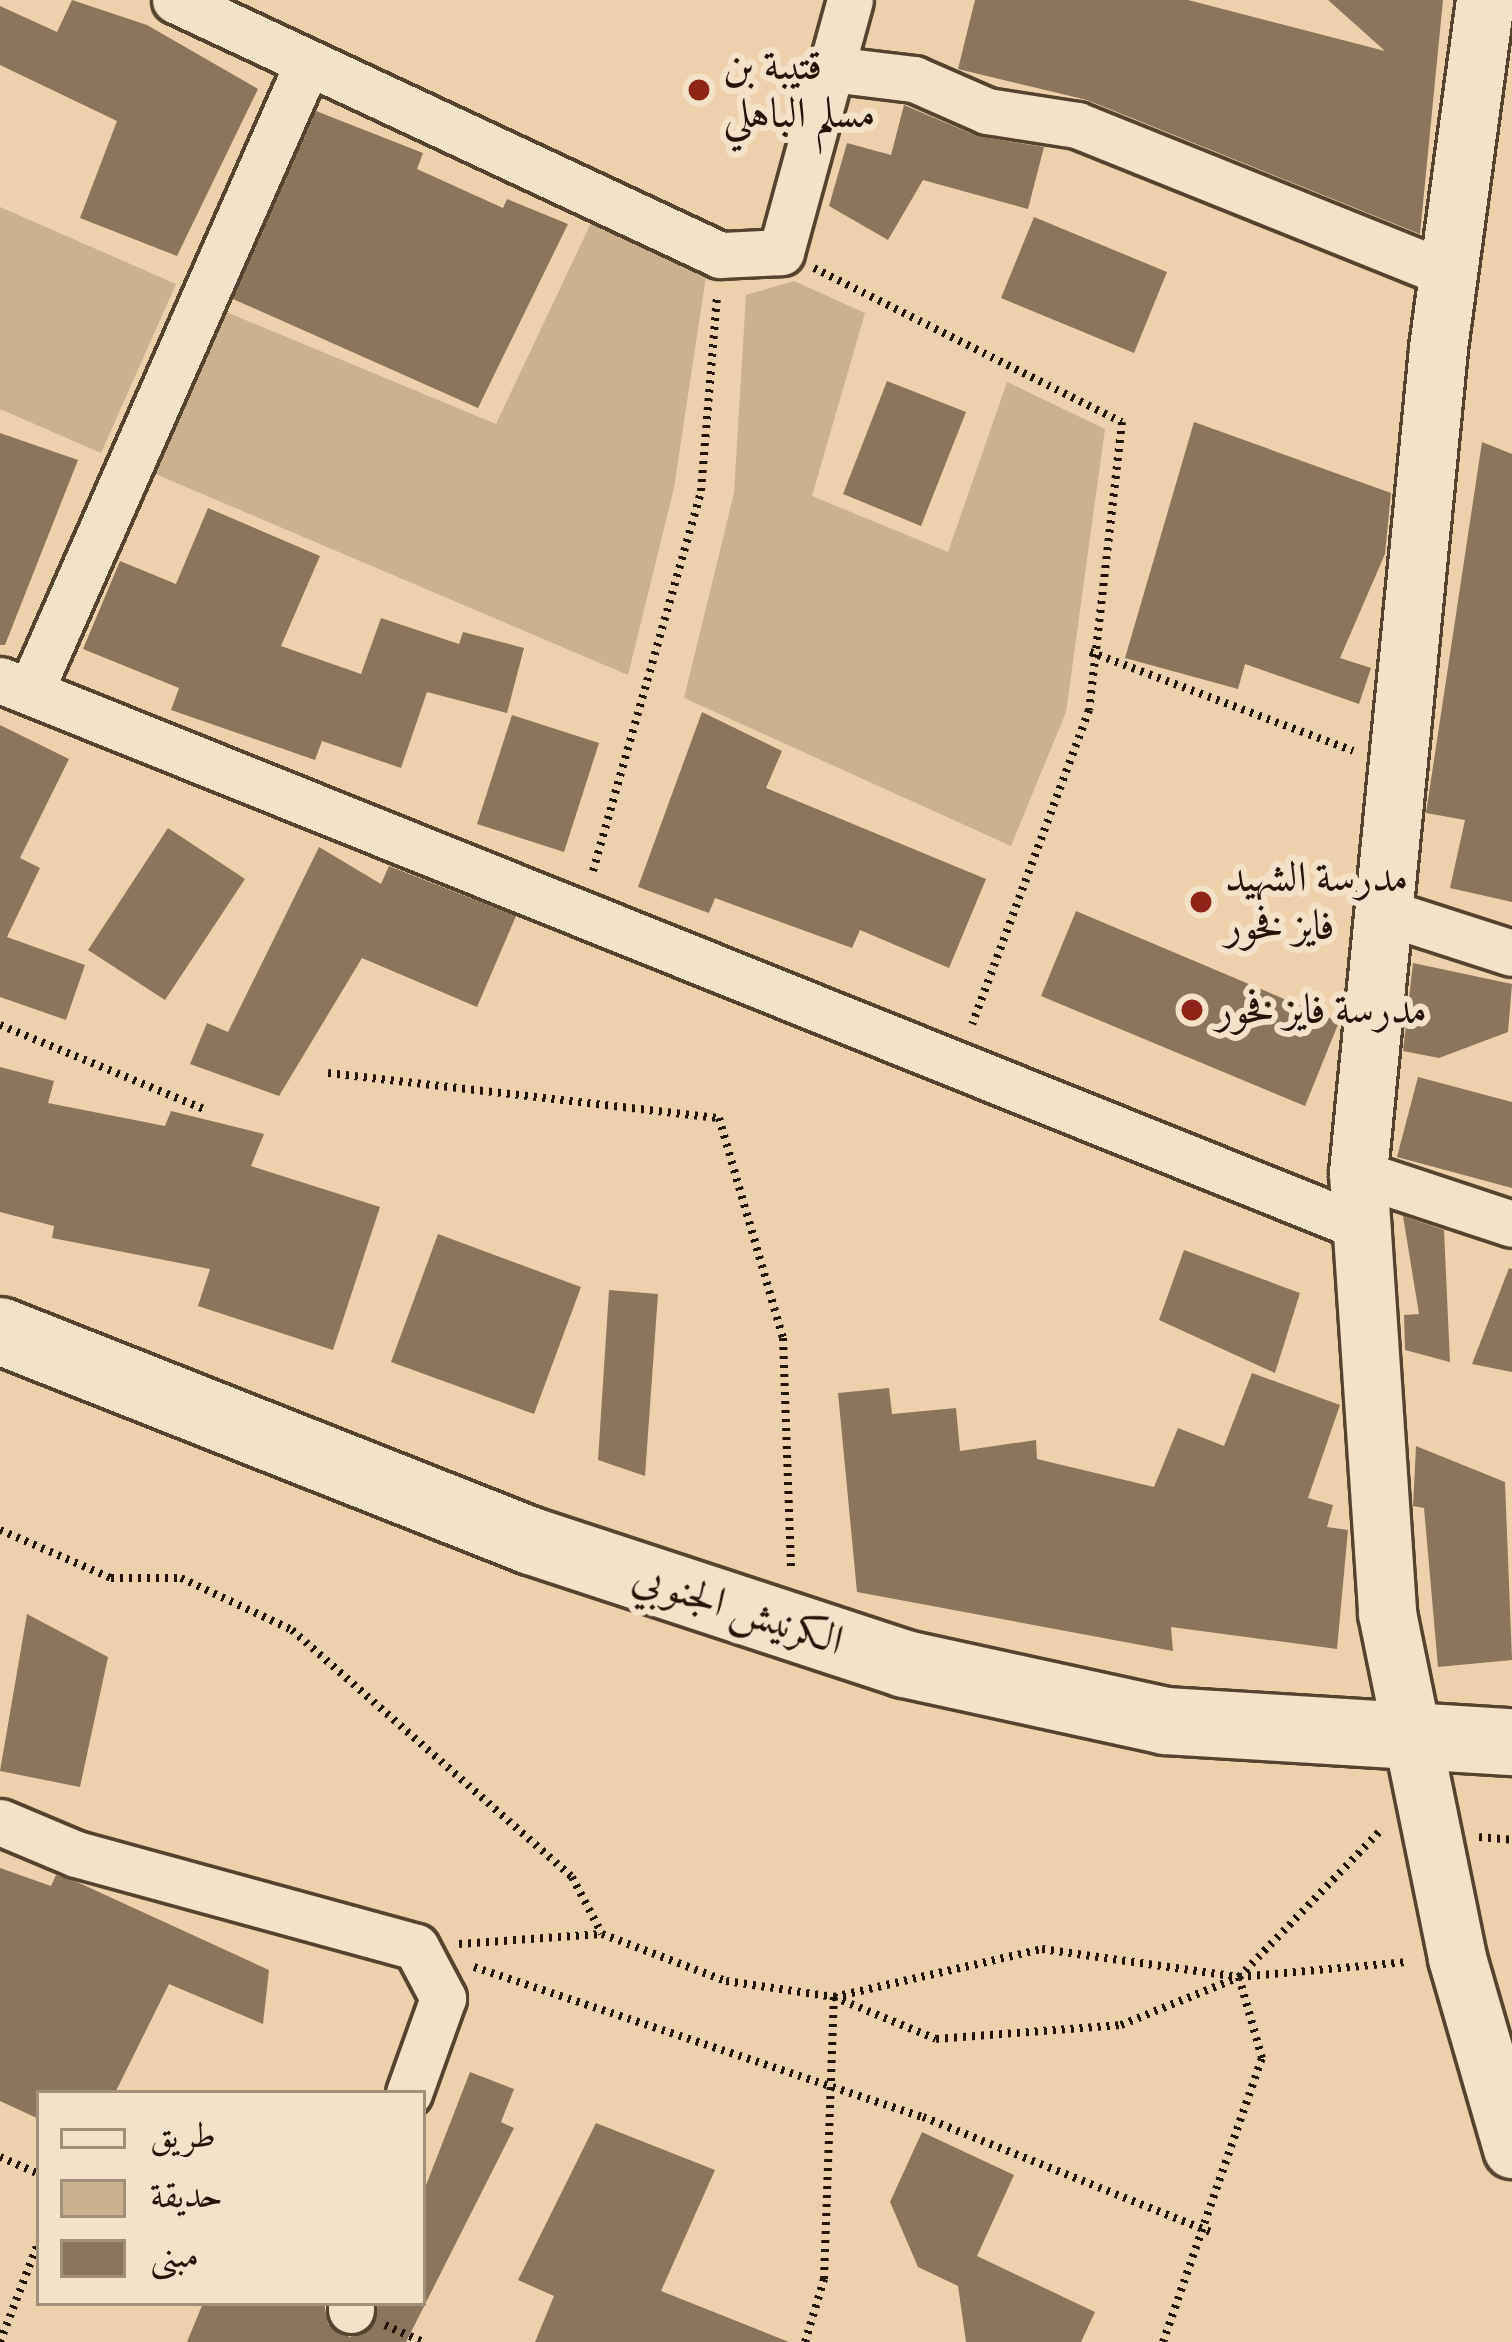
<!DOCTYPE html>
<html>
<head>
<meta charset="utf-8">
<style>
	body { margin:0 }
	#map { position:relative; width:1512px; height:2342px; overflow:hidden; background:#ecd1ac; font-family:"IM FELL Double Pica",Amiri,serif }
	div>[style] { position:absolute }
	.green>* { inset:0; background:#cab190 }
	.building>* { inset:0; background:#8b765d }
	.path>* { height:8px; margin-top:-4px; transform-origin:0; background:repeating-linear-gradient(90deg,#221407 0 3px,transparent 0 9px) }
	.roads { filter:drop-shadow(3px 0 #544330) drop-shadow(-3px 0 #544330) drop-shadow(0 3px #544330) drop-shadow(0 -3px #544330) }
	.minor>* { height:45px; margin:-22.5px; padding:0 22.5px; transform-origin:22.5px; border-radius:22.5px; background:#f3e1c9 }
	.tertiary>* { height:57px; margin:-28.5px; padding:0 28.5px; transform-origin:28.5px; border-radius:28.5px; background:#f3e1c9 }
	.secondary>* { height:66px; margin:-33px; padding:0 33px; transform-origin:33px; border-radius:33px; background:#f3e1c9 }
	.dots>* { width:33px; height:33px; translate:-50% -50%; box-sizing:border-box; border:6px solid #f3e1c9; border-radius:50% }
	span { translate:-50% -50%; white-space:nowrap; text-align:center; line-height:1.15; -webkit-text-stroke:12px #f3e1c9; paint-order:stroke }
	.poi-label { font-size:42px; color:#221407 }
	.left { translate:0 -50%; text-align:left }
	.street-label { font-size:42px; color:#221407 }
	.legend { position:absolute; left:36px; top:2090px; width:390px; height:216px; box-sizing:border-box; background:#f3e1c9; border:3px solid #9f8f7b; margin:0; padding:15px 21px; list-style:none; font-size:36px; color:#221407 }
	.legend li { display:flex; align-items:center; gap:24px; height:60px }
	.legend b { width:60px; border:3px solid #9f8f7b }
</style>
</head>
<body>
<div id="map">
	<div class="green">
		<div style="clip-path:polygon(0 207px,176px 284px,101px 453px,0 409px)"></div>
		<div style="clip-path:polygon(591px 223px,706px 276px,674px 488px,628px 675px,153px 473px,226px 312px,496px 424px)"></div>
		<div style="clip-path:polygon(794px 281px,865px 313px,812px 496px,948px 552px,1007px 382px,1105px 429px,1066px 712px,1011px 846px,684px 698px,734px 493px,746px 295px)"></div>
	</div>
	<div class="building">
		<div style="clip-path:polygon(72px 0,147px 25px,258px 89px,177px 256px,80px 218px,117px 121px,0 65px,0 6px,57px 32px)"></div>
		<div style="clip-path:polygon(975px 0,1188px 0,1385px 51px,1328px 0,1443px 0,1420px 234px,1087px 100px,958px 69px)"></div>
		<div style="clip-path:polygon(904px 105px,977px 136px,1044px 147px,1028px 209px,923px 180px,888px 240px,829px 206px,847px 143px,891px 155px)"></div>
		<div style="clip-path:polygon(316px 111px,423px 153px,417px 169px,503px 208px,507px 199px,568px 224px,478px 408px,233px 299px)"></div>
		<div style="clip-path:polygon(1034px 217px,1167px 272px,1134px 353px,1001px 298px)"></div>
		<div style="clip-path:polygon(887px 381px,966px 412px,921px 526px,843px 494px)"></div>
		<div style="clip-path:polygon(1194px 422px,1391px 493px,1385px 554px,1340px 658px,1371px 668px,1359px 704px,1245px 664px,1238px 689px,1125px 658px)"></div>
		<div style="clip-path:polygon(0 433px,78px 460px,5px 645px,0 645px)"></div>
		<div style="clip-path:polygon(1482px 442px,1512px 454px,1512px 902px,1450px 888px,1465px 820px,1426px 813px)"></div>
		<div style="clip-path:polygon(208px 508px,320px 556px,281px 646px,361px 674px,381px 618px,459px 644px,463px 632px,524px 648px,507px 713px,427px 692px,401px 768px,322px 741px,315px 760px,171px 710px,179px 688px,83px 649px,120px 561px,176px 584px)"></div>
		<div style="clip-path:polygon(702px 712px,782px 751px,766px 788px,986px 879px,949px 968px,860px 930px,852px 948px,715px 898px,709px 913px,638px 887px)"></div>
		<div style="clip-path:polygon(512px 715px,599px 743px,564px 852px,477px 824px)"></div>
		<div style="clip-path:polygon(0 725px,69px 759px,20px 858px,40px 868px,7px 937px,85px 965px,66px 1020px,0 997px)"></div>
		<div style="clip-path:polygon(168px 828px,245px 879px,165px 1000px,88px 950px)"></div>
		<div style="clip-path:polygon(319px 847px,381px 884px,389px 866px,516px 916px,477px 1007px,362px 958px,279px 1096px,190px 1064px,207px 1023px,228px 1032px)"></div>
		<div style="clip-path:polygon(1076px 911px,1339px 1022px,1305px 1106px,1041px 996px)"></div>
		<div style="clip-path:polygon(1413px 963px,1512px 984px,1508px 1032px,1439px 1058px,1403px 1051px)"></div>
		<div style="clip-path:polygon(0 1067px,54px 1081px,48px 1103px,165px 1126px,171px 1111px,264px 1134px,251px 1166px,380px 1207px,333px 1350px,198px 1306px,210px 1269px,52px 1238px,54px 1226px,0 1212px)"></div>
		<div style="clip-path:polygon(1418px 1077px,1512px 1102px,1512px 1188px,1397px 1157px)"></div>
		<div style="clip-path:polygon(1403px 1216px,1444px 1230px,1450px 1362px,1405px 1350px,1404px 1315px,1419px 1314px)"></div>
		<div style="clip-path:polygon(438px 1234px,581px 1287px,534px 1414px,391px 1362px)"></div>
		<div style="clip-path:polygon(1184px 1250px,1300px 1293px,1275px 1373px,1159px 1320px)"></div>
		<div style="clip-path:polygon(1509px 1268px,1512px 1269px,1512px 1372px,1472px 1364px)"></div>
		<div style="clip-path:polygon(609px 1290px,658px 1294px,645px 1476px,598px 1460px)"></div>
		<div style="clip-path:polygon(1252px 1373px,1340px 1405px,1308px 1498px,1333px 1505px,1327px 1527px,1348px 1530px,1337px 1649px,1171px 1627px,1173px 1651px,857px 1592px,838px 1393px,889px 1388px,892px 1414px,956px 1408px,960px 1451px,1036px 1440px,1037px 1459px,1154px 1487px,1178px 1428px,1224px 1446px)"></div>
		<div style="clip-path:polygon(1416px 1446px,1505px 1482px,1512px 1660px,1438px 1667px,1424px 1508px,1413px 1506px)"></div>
		<div style="clip-path:polygon(27px 1614px,108px 1657px,80px 1787px,0 1771px)"></div>
		<div style="clip-path:polygon(0 1868px,51px 1886px,56px 1875px,77px 1882px,269px 1970px,263px 2024px,169px 1984px,115px 2093px,39px 2093px,39px 2119px,0 2101px)"></div>
		<div style="clip-path:polygon(470px 2072px,514px 2089px,501px 2122px,514px 2128px,406px 2342px,187px 2342px,203px 2303px,324px 2303px,328px 2324px,350px 2337px,374px 2324px,378px 2303px,423px 2303px,423px 2193px)"></div>
		<div style="clip-path:polygon(596px 2123px,715px 2170px,661px 2291px,789px 2342px,535px 2342px,554px 2296px,518px 2280px)"></div>
		<div style="clip-path:polygon(922px 2132px,1014px 2175px,977px 2256px,1095px 2312px,1081px 2342px,966px 2342px,958px 2286px,918px 2267px,890px 2202px)"></div>
	</div>
	<div class="path">
		<div style="left:814px;top:268px;width:344px;rotate:26.6deg"></div>
		<div style="left:1122px;top:422px;width:290px;rotate:96.5deg"></div>
		<div style="left:1089px;top:710px;width:335px;rotate:110.4deg"></div>
		<div style="left:1090px;top:652px;width:281px;rotate:20.6deg"></div>
		<div style="left:593px;top:871px;width:395px;rotate:-74.1deg"></div>
		<div style="left:701px;top:491px;width:196px;rotate:-85.3deg"></div>
		<div style="left:0;top:1025px;width:223px;rotate:22.4deg"></div>
		<div style="left:328px;top:1073px;width:394px;rotate:6.6deg"></div>
		<div style="left:719px;top:1118px;width:229px;rotate:73.8deg"></div>
		<div style="left:783px;top:1338px;width:234px;rotate:88deg"></div>
		<div style="left:0;top:1530px;width:121px;rotate:23.4deg"></div>
		<div style="left:111px;top:1578px;width:70px"></div>
		<div style="left:181px;top:1578px;width:123px;rotate:25.1deg"></div>
		<div style="left:292px;top:1630px;width:373px;rotate:41.4deg"></div>
		<div style="left:572px;top:1877px;width:64px;rotate:62.2deg"></div>
		<div style="left:602px;top:1934px;width:133px;rotate:20.8deg"></div>
		<div style="left:726px;top:1981px;width:109px;rotate:8.4deg"></div>
		<div style="left:834px;top:1997px;width:213px;rotate:-13deg"></div>
		<div style="left:1042px;top:1949px;width:199px;rotate:8.1deg"></div>
		<div style="left:1239px;top:1977px;width:206px;rotate:-46deg"></div>
		<div style="left:1479px;top:1837px;width:33px;rotate:5deg"></div>
		<div style="left:459px;top:1944px;width:143px;rotate:-4deg"></div>
		<div style="left:474px;top:1967px;width:473px;rotate:18.5deg"></div>
		<div style="left:923px;top:2117px;width:309px;rotate:21.8deg"></div>
		<div style="left:0;top:2157px;width:43px;rotate:23.6deg"></div>
		<div style="left:385px;top:2325px;width:42px;rotate:24.1deg"></div>
		<div style="left:0;top:2342px;width:108px;rotate:-68.9deg"></div>
		<div style="left:805px;top:2342px;width:66px;rotate:-73.2deg"></div>
		<div style="left:824px;top:2279px;width:282px;rotate:-88deg"></div>
		<div style="left:834px;top:1997px;width:110px;rotate:22.4deg"></div>
		<div style="left:936px;top:2039px;width:186px;rotate:-4.3deg"></div>
		<div style="left:1121px;top:2025px;width:127px;rotate:-22.1deg"></div>
		<div style="left:1239px;top:1977px;width:170px;rotate:-5.1deg"></div>
		<div style="left:1163px;top:2342px;width:301px;rotate:-70.8deg"></div>
		<div style="left:1262px;top:2058px;width:84px;rotate:-105.9deg"></div>
	</div>
	<div class="roads">
		<div class="minor">
			<div style="left:175px;top:0;width:602px;rotate:25.07deg"></div>
			<div style="left:720px;top:255px;width:61px;rotate:-2.8deg"></div>
			<div style="left:781px;top:252px;width:261px;rotate:-74.7deg"></div>
			<div style="left:831px;top:69px;width:84px;rotate:6.9deg"></div>
			<div style="left:914px;top:79px;width:80px;rotate:23.7deg"></div>
			<div style="left:987px;top:111px;width:91px;rotate:8.8deg"></div>
			<div style="left:1077px;top:125px;width:402px;rotate:21.9deg"></div>
			<div style="left:0;top:680px;width:1474px;rotate:21.9deg"></div>
			<div style="left:30px;top:692px;width:681px;rotate:-66.18deg"></div>
			<div style="left:1385px;top:912px;width:133px;rotate:17.9deg"></div>
			<div style="left:1358px;top:1173px;width:162px;rotate:18.3deg"></div>
			<div style="left:0;top:1822px;width:82px;rotate:22.8deg"></div>
			<div style="left:76px;top:1854px;width:352px;rotate:15.3deg"></div>
			<div style="left:416px;top:1947px;width:58px;rotate:62.1deg"></div>
			<div style="left:443px;top:1998px;width:101px;rotate:109.7deg"></div>
			<div style="left:351px;top:2310px;width:7px;rotate:-90deg"></div>
		</div>
		<div class="tertiary">
			<div style="left:1485px;top:0;width:352px;rotate:97.7deg"></div>
			<div style="left:1438px;top:349px;width:828px;rotate:95.55deg"></div>
			<div style="left:1358px;top:1173px;width:441px;rotate:86.2deg"></div>
			<div style="left:1387px;top:1613px;width:352px;rotate:78.5deg"></div>
			<div style="left:1457px;top:1958px;width:199px;rotate:73.9deg"></div>
		</div>
		<div class="secondary">
			<div style="left:0;top:1331px;width:571px;rotate:21.58deg"></div>
			<div style="left:531px;top:1541px;width:394px;rotate:18.2deg"></div>
			<div style="left:905px;top:1664px;width:267px;rotate:12.3deg"></div>
			<div style="left:1166px;top:1721px;width:347px;rotate:3.5deg"></div>
		</div>
	</div>
	<div class="dots">
		<div style="left:699px;top:90px;background:#8f2418"></div>
		<div style="left:1201px;top:902px;background:#8f2418"></div>
		<div style="left:1192px;top:1010px;background:#8f2418"></div>
	</div>
	<div class="poi-label">
		<span class="left" style="left:723px;top:90px">قتيبة بن<br>مسلم الباهلي</span>
		<span class="left" style="left:1225px;top:902px">مدرسة الشهيد<br>فايز فخور</span>
		<span class="left" style="left:1216px;top:1010px">مدرسة فايز فخور</span>
	</div>
	<div class="street-label">
		<span style="left:738px;top:1609px;rotate:18deg">الكرنيش الجنوبي</span>
	</div>
	<ul class="legend">
	<li><b style="height:15px;background:#f3e1c9"></b>طريق</li>
	<li><b style="height:33px;background:#cab190"></b>حديقة</li>
	<li><b style="height:33px;background:#8b765d"></b>مبنى</li>
	</ul>
</div>
</body>
</html>
